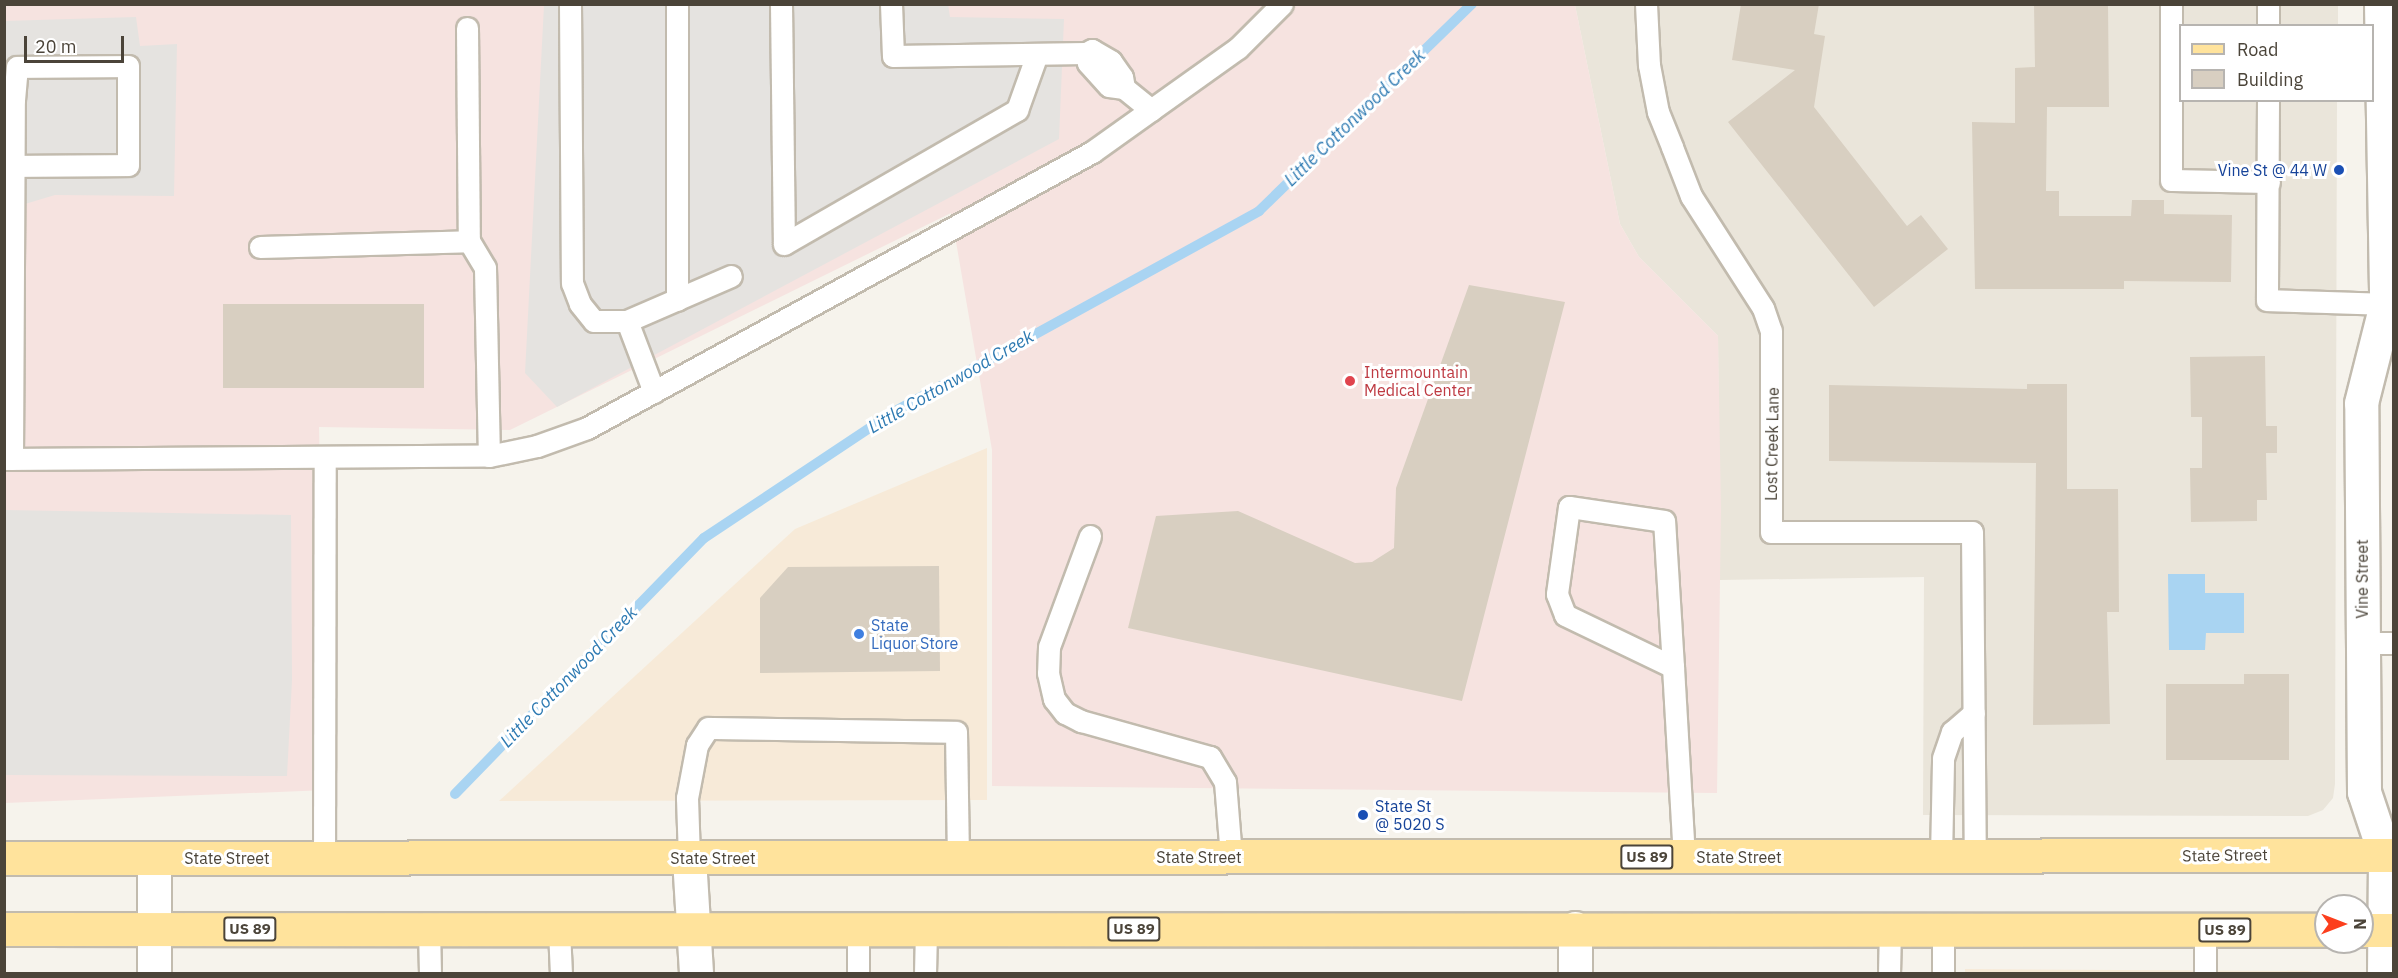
<!DOCTYPE html>
<html>
<head>
<meta charset="utf-8">
<style>
	body { margin:0 }
	#map { position:relative; width:2398px; height:978px; overflow:hidden; background:#f6f3ec; font-family:"IBM Plex Sans",sans-serif }
	div>[style] { position:absolute }
	.residential>* { inset:0; background:#eae5da }
	.commercial>* { inset:0; background:#f7ead8 }
	.medical>* { inset:0; background:#f6e3e0 }
	.parking>* { inset:0; background:#e5e3e0 }
	.water>* { inset:0; background:#a9d4f2 }
	.stream>* { height:10px; margin:-5px; padding:0 5px; transform-origin:5px; border-radius:5px; background:#a9d4f2 }
	.building>* { inset:0; background:#d8cfc1 }
	.roads { filter:drop-shadow(2px 0 #c2bbae) drop-shadow(-2px 0 #c2bbae) drop-shadow(0 2px #c2bbae) drop-shadow(0 -2px #c2bbae) }
	.service>* { height:21px; margin:-10.5px; padding:0 10.5px; transform-origin:10.5px; border-radius:10.5px; background:#fff }
	.minor>* { height:33px; margin:-16.5px; padding:0 16.5px; transform-origin:16.5px; border-radius:16.5px; background:#fff }
	.tertiary>* { height:33px; margin:-16.5px; padding:0 16.5px; transform-origin:16.5px; border-radius:16.5px; background:#fff }
	.primary>* { height:33px; margin:-16.5px; padding:0 16.5px; transform-origin:16.5px; border-radius:16.5px; background:#ffe39c }
	.dots>* { width:16px; height:16px; translate:-50% -50%; box-sizing:border-box; border:3px solid #fff; border-radius:50% }
	span { translate:-50% -50%; white-space:nowrap; text-align:center; line-height:1.15; -webkit-text-stroke:6px #fff; paint-order:stroke }
	.shield-label span { padding:2px 4px; background:#fff; border:2px solid; border-radius:4px; -webkit-text-stroke-width:0 }
	.shield-label { font-size:15px; color:#4b4439; font-weight:700 }
	.transit-label { font-size:16px; color:#164399 }
	.right { translate:-100% -50%; text-align:right }
	.left { translate:0 -50%; text-align:left }
	.health-label { font-size:16px; color:#be3a42 }
	.street-label { font-size:16px; color:#4b4439 }
	.shop-label { font-size:16px; color:#366cbe }
	.water-label { font-size:18px; color:#2e7ab2; font-style:italic }
	.frame { position:absolute; inset:0; border:6px solid #4b4439; pointer-events:none }
	.legend { position:absolute; left:2179px; top:24px; width:195px; height:78px; box-sizing:border-box; background:#fff; border:2px solid #b7b4b0; margin:0; padding:8px 10px; list-style:none; font-size:18px; color:#4b4439 }
	.legend li { display:flex; align-items:center; gap:12px; height:30px }
	.legend b { width:30px; border:2px solid #b7b4b0 }
	.north { position:absolute; left:2314px; top:894px; width:60px; height:60px; box-sizing:border-box; background:#fff; border:2px solid #b7b4b0; border-radius:50%; rotate:90deg; font-size:16px; font-weight:700; line-height:24px; text-align:center; color:#4b4439 }
	.north::after { content:''; display:block; margin:auto; width:21px; height:27px; background:#fc3f1d; clip-path:polygon(50% 0,100% 100%,50% 72%,0 100%) }
	.scale { position:absolute; left:24px; top:36px; width:100px; height:27px; box-sizing:border-box; border:3px solid #4b4439; border-top:0; padding-left:8px; font-size:18px; line-height:21px; white-space:nowrap; color:#4b4439; -webkit-text-stroke:4px #fff; paint-order:stroke }
</style>
</head>
<body>
<div id="map">
	<div class="residential">
		<div style="clip-path:polygon(1575px 5px,2338px 5px,2338px 25px,2180px 26px,2180px 100px,2337px 101px,2335px 784px,2333px 798px,2323px 810px,2308px 816px,1923px 815px,1924px 577px,1720px 580px,1718px 336px,1639px 257px,1620px 224px)"></div>
	</div>
	<div class="commercial">
		<div style="clip-path:polygon(987px 448px,987px 800px,499px 801px,795px 529px)"></div>
		<div style="clip-path:polygon(1965px 969px,2308px 971px,2317px 973px,1965px 974px)"></div>
	</div>
	<div class="medical">
		<div style="clip-path:polygon(4px 5px,1575px 5px,1620px 224px,1639px 257px,1718px 336px,1721px 510px,1717px 793px,992px 786px,992px 450px,951px 213px,510px 430px,319px 427px,327px 790px,5px 803px)"></div>
	</div>
	<div class="parking">
		<div style="clip-path:polygon(948px 4px,950px 17px,1064px 19px,1059px 139px,557px 407px,525px 373px,544px 5px)"></div>
		<div style="clip-path:polygon(136px 17px,140px 46px,177px 44px,174px 196px,55px 195px,5px 210px,4px 21px)"></div>
		<div style="clip-path:polygon(5px 510px,291px 515px,292px 680px,287px 776px,5px 775px)"></div>
	</div>
	<div class="water">
		<div style="clip-path:polygon(2205px 574px,2205px 593px,2244px 593px,2244px 633px,2206px 633px,2205px 650px,2169px 650px,2168px 574px)"></div>
	</div>
	<div class="stream">
		<div style="left:455px;top:794px;width:357px;rotate:-45.8deg"></div>
		<div style="left:704px;top:538px;width:226px;rotate:-33.6deg"></div>
		<div style="left:892px;top:413px;width:419px;rotate:-28.8deg"></div>
		<div style="left:1259px;top:211px;width:297px;rotate:-44.2deg"></div>
	</div>
	<div class="building">
		<div style="clip-path:polygon(1741px 4px,1819px 4px,1814px 34px,1825px 36px,1814px 107px,1907px 226px,1921px 215px,1948px 249px,1874px 307px,1728px 122px,1795px 70px,1732px 60px)"></div>
		<div style="clip-path:polygon(2034px 4px,2108px 4px,2109px 107px,2047px 107px,2046px 191px,2059px 191px,2059px 216px,2131px 216px,2132px 200px,2164px 200px,2164px 214px,2232px 215px,2231px 282px,2124px 281px,2124px 289px,1975px 289px,1972px 122px,2015px 123px,2015px 68px,2035px 67px)"></div>
		<div style="clip-path:polygon(1469px 285px,1565px 302px,1462px 701px,1128px 628px,1156px 516px,1238px 511px,1355px 563px,1372px 562px,1394px 548px,1396px 488px)"></div>
		<div style="clip-path:polygon(223px 304px,424px 304px,424px 388px,223px 388px)"></div>
		<div style="clip-path:polygon(2265px 356px,2266px 426px,2277px 426px,2277px 453px,2266px 453px,2267px 500px,2257px 500px,2257px 521px,2191px 522px,2190px 468px,2202px 468px,2202px 417px,2191px 417px,2190px 357px)"></div>
		<div style="clip-path:polygon(2027px 384px,2067px 384px,2067px 489px,2118px 489px,2119px 612px,2107px 612px,2110px 724px,2033px 725px,2036px 463px,1829px 461px,1829px 385px,2027px 389px)"></div>
		<div style="clip-path:polygon(939px 566px,940px 671px,760px 673px,760px 598px,788px 567px)"></div>
		<div style="clip-path:polygon(2244px 674px,2289px 674px,2289px 760px,2166px 760px,2166px 684px,2244px 684px)"></div>
	</div>
	<div class="roads">
		<div class="service">
			<div style="left:570px;top:4px;width:279px;rotate:89.6deg"></div>
			<div style="left:572px;top:283px;width:22px;rotate:69deg"></div>
			<div style="left:580px;top:304px;width:22px;rotate:51deg"></div>
			<div style="left:594px;top:321px;width:33px"></div>
			<div style="left:677px;top:4px;width:296px;rotate:90deg"></div>
			<div style="left:781px;top:4px;width:240px;rotate:89.3deg"></div>
			<div style="left:784px;top:244px;width:269px;rotate:-29.9deg"></div>
			<div style="left:1017px;top:110px;width:59px;rotate:-70.3deg"></div>
			<div style="left:891px;top:4px;width:52px;rotate:87.8deg"></div>
			<div style="left:893px;top:56px;width:193px;rotate:-0.9deg"></div>
			<div style="left:1646px;top:4px;width:61px;rotate:87.2deg"></div>
			<div style="left:1649px;top:65px;width:48px;rotate:79.2deg"></div>
			<div style="left:1658px;top:112px;width:38px;rotate:68deg"></div>
			<div style="left:1672px;top:147px;width:53px;rotate:68.8deg"></div>
			<div style="left:1691px;top:196px;width:133px;rotate:57.3deg"></div>
			<div style="left:1763px;top:308px;width:24px;rotate:71deg"></div>
			<div style="left:1771px;top:331px;width:201px;rotate:90deg"></div>
			<div style="left:1771px;top:532px;width:201px"></div>
			<div style="left:1972px;top:532px;width:325px;rotate:89.5deg"></div>
			<div style="left:2171px;top:4px;width:176px;rotate:90deg"></div>
			<div style="left:2171px;top:180px;width:98px;rotate:1.2deg"></div>
			<div style="left:2268px;top:4px;width:22px;rotate:90deg"></div>
			<div style="left:467px;top:28px;width:213px;rotate:89.5deg"></div>
			<div style="left:1124px;top:88px;width:11px;rotate:-100deg"></div>
			<div style="left:1122px;top:77px;width:19px;rotate:-125deg"></div>
			<div style="left:1111px;top:61px;width:22px;rotate:-150deg"></div>
			<div style="left:1092px;top:50px;width:7px;rotate:153deg"></div>
			<div style="left:1086px;top:53px;width:10px;rotate:79deg"></div>
			<div style="left:1088px;top:63px;width:31px;rotate:48deg"></div>
			<div style="left:1109px;top:86px;width:15px;rotate:8deg"></div>
			<div style="left:1124px;top:88px;width:35px;rotate:39deg"></div>
			<div style="left:2268px;top:100px;width:200px;rotate:90.3deg"></div>
			<div style="left:2267px;top:300px;width:119px;rotate:1.9deg"></div>
			<div style="left:260px;top:247px;width:209px;rotate:-1.6deg"></div>
			<div style="left:469px;top:241px;width:31px;rotate:59deg"></div>
			<div style="left:485px;top:268px;width:188px;rotate:88.8deg"></div>
			<div style="left:654px;top:392px;width:76px;rotate:-110.8deg"></div>
			<div style="left:627px;top:321px;width:113px;rotate:-23.4deg"></div>
			<div style="left:4px;top:459px;width:485px;rotate:-0.4deg"></div>
			<div style="left:489px;top:456px;width:49px;rotate:-11.8deg"></div>
			<div style="left:537px;top:446px;width:53px;rotate:-19.8deg"></div>
			<div style="left:587px;top:428px;width:576px;rotate:-28.66deg"></div>
			<div style="left:1092px;top:152px;width:179px;rotate:-35.5deg"></div>
			<div style="left:1238px;top:48px;width:62px;rotate:-45deg"></div>
			<div style="left:12px;top:459px;width:359px;rotate:-89.7deg"></div>
			<div style="left:14px;top:100px;width:33px;rotate:-85deg"></div>
			<div style="left:17px;top:67px;width:111px;rotate:-0.5deg"></div>
			<div style="left:128px;top:66px;width:99px;rotate:90deg"></div>
			<div style="left:128px;top:165px;width:114px;rotate:179.5deg"></div>
			<div style="left:1090px;top:536px;width:118px;rotate:110.3deg"></div>
			<div style="left:1049px;top:647px;width:26px;rotate:92deg"></div>
			<div style="left:1048px;top:673px;width:27px;rotate:77deg"></div>
			<div style="left:1054px;top:699px;width:18px;rotate:52deg"></div>
			<div style="left:1065px;top:713px;width:18px;rotate:27deg"></div>
			<div style="left:1081px;top:721px;width:134px;rotate:15.6deg"></div>
			<div style="left:1210px;top:757px;width:29px;rotate:59deg"></div>
			<div style="left:1225px;top:782px;width:75px;rotate:85.4deg"></div>
			<div style="left:2363px;top:643px;width:31px"></div>
			<div style="left:1673px;top:667px;width:146px;rotate:-93.5deg"></div>
			<div style="left:1664px;top:521px;width:96px;rotate:-171.6deg"></div>
			<div style="left:1569px;top:507px;width:88px;rotate:97.9deg"></div>
			<div style="left:1557px;top:594px;width:22px;rotate:69deg"></div>
			<div style="left:1565px;top:615px;width:120px;rotate:25.7deg"></div>
			<div style="left:1673px;top:667px;width:190px;rotate:86.7deg"></div>
			<div style="left:1941px;top:857px;width:99px;rotate:-88.8deg"></div>
			<div style="left:1943px;top:758px;width:28px;rotate:-71deg"></div>
			<div style="left:1952px;top:732px;width:29px;rotate:-41deg"></div>
			<div style="left:689px;top:858px;width:60px;rotate:-91.9deg"></div>
			<div style="left:687px;top:798px;width:54px;rotate:-79.3deg"></div>
			<div style="left:697px;top:745px;width:20px;rotate:-57deg"></div>
			<div style="left:708px;top:728px;width:248px;rotate:0.9deg"></div>
			<div style="left:956px;top:732px;width:126px;rotate:89.1deg"></div>
			<div style="left:324px;top:859px;width:400px;rotate:-89.9deg"></div>
			<div style="left:1943px;top:928px;width:46px;rotate:90deg"></div>
			<div style="left:429px;top:929px;width:45px;rotate:88.7deg"></div>
			<div style="left:559px;top:930px;width:44px;rotate:87.4deg"></div>
			<div style="left:858px;top:930px;width:44px;rotate:90deg"></div>
			<div style="left:2205px;top:930px;width:44px;rotate:90deg"></div>
			<div style="left:925px;top:974px;width:45px;rotate:-88.7deg"></div>
			<div style="left:1889px;top:974px;width:46px;rotate:-88.8deg"></div>
		</div>
		<div class="minor">
			<div style="left:154px;top:858px;width:116px;rotate:90deg"></div>
			<div style="left:689px;top:858px;width:116px;rotate:86.5deg"></div>
			<div style="left:1575px;top:928px;width:46px;rotate:90deg"></div>
		</div>
		<div class="tertiary">
			<div style="left:2381px;top:4px;width:300px;rotate:89deg"></div>
			<div style="left:2386px;top:304px;width:23px;rotate:72deg"></div>
			<div style="left:2384px;top:974px;width:119px;rotate:-89.5deg"></div>
			<div style="left:2385px;top:855px;width:66px;rotate:-108.4deg"></div>
			<div style="left:2364px;top:792px;width:389px;rotate:-90.4deg"></div>
			<div style="left:2361px;top:403px;width:102px;rotate:-75.8deg"></div>
		</div>
		<div class="primary">
			<div style="left:4px;top:858px;width:2390px;rotate:-0.07deg"></div>
			<div style="left:4px;top:929px;width:2322px;rotate:0.02deg"></div>
			<div style="left:2362px;top:930px;width:32px"></div>
		</div>
	</div>
	<div class="dots">
		<div style="left:2339px;top:170px;background:#1a4fb4"></div>
		<div style="left:1350px;top:381px;background:#e0444e"></div>
		<div style="left:859px;top:634px;background:#3f7fe0"></div>
		<div style="left:1363px;top:815px;background:#1a4fb4"></div>
	</div>
	<div class="shield-label">
		<span style="left:1647px;top:857px">US 89</span>
		<span style="left:250px;top:929px">US 89</span>
		<span style="left:1134px;top:929px">US 89</span>
		<span style="left:2225px;top:930px">US 89</span>
	</div>
	<div class="transit-label">
		<span class="right" style="left:2327px;top:170px">Vine St @ 44 W</span>
		<span class="left" style="left:1375px;top:815px">State St<br>@ 5020 S</span>
	</div>
	<div class="health-label">
		<span class="left" style="left:1364px;top:381px">Intermountain<br>Medical Center</span>
	</div>
	<div class="street-label">
		<span style="left:1772px;top:444px;rotate:-89deg">Lost Creek Lane</span>
		<span style="left:2362px;top:579px;rotate:-90deg">Vine Street</span>
		<span style="left:2225px;top:855px;rotate:-1deg">State Street</span>
		<span style="left:1199px;top:857px">State Street</span>
		<span style="left:1739px;top:857px">State Street</span>
		<span style="left:227px;top:858px">State Street</span>
		<span style="left:713px;top:858px">State Street</span>
	</div>
	<div class="shop-label">
		<span class="left" style="left:871px;top:634px">State<br>Liquor Store</span>
	</div>
	<div class="water-label">
		<span style="left:1355px;top:118px;rotate:-44deg">Little Cottonwood Creek</span>
		<span style="left:951px;top:382px;rotate:-30deg">Little Cottonwood Creek</span>
		<span style="left:569px;top:677px;rotate:-46deg">Little Cottonwood Creek</span>
	</div>
	<div class="frame"></div>
	<ul class="legend">
	<li><b style="height:8px;background:#ffe39c"></b>Road</li>
	<li><b style="height:16px;background:#d8cfc1"></b>Building</li>
	</ul>
	<div class="north">N</div>
	<div class="scale">20 m</div>
</div>
</body>
</html>
